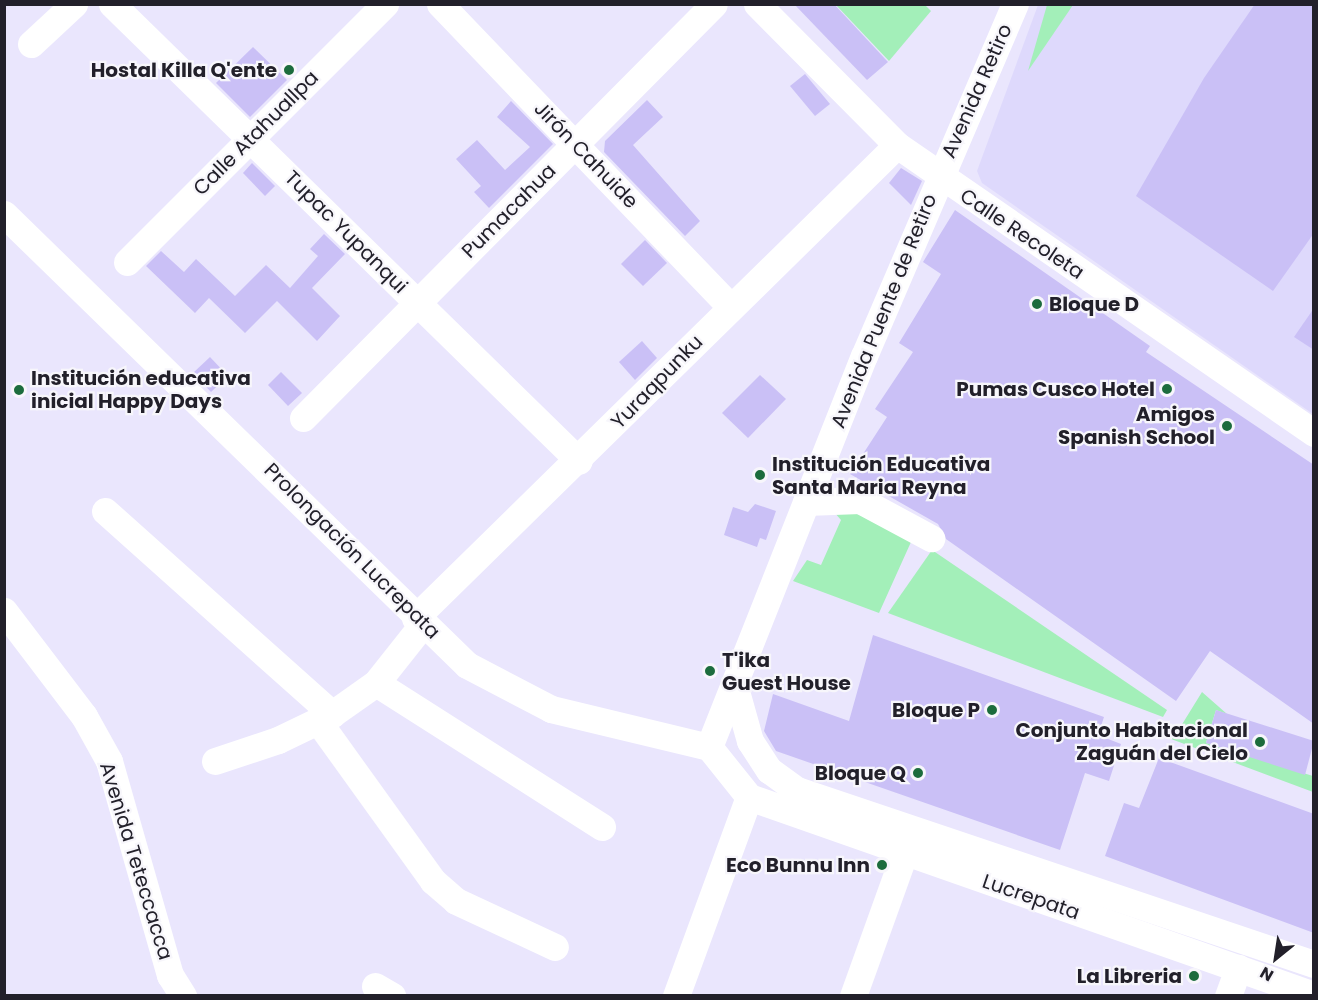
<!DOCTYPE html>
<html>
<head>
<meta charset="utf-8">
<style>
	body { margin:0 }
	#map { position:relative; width:1318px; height:1000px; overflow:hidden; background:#eae6fd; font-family:Poppins,sans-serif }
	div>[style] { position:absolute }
	.built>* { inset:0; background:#ded9fc }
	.green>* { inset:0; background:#a3efb9 }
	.building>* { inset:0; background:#cac0f6 }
	.minor>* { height:27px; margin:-13.5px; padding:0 13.5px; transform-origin:13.5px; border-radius:13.5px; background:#fff }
	.dots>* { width:16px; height:16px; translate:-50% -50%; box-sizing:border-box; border:3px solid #f7f6fb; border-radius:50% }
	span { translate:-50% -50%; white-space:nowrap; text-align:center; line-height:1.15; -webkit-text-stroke:4.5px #f7f6fb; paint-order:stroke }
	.poi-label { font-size:20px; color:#22202a; font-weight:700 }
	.right { translate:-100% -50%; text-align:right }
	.left { translate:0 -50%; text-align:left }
	.street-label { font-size:20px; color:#22202a }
	.frame { position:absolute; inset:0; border:6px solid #22202a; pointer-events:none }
	.north { position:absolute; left:1246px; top:928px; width:60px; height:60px; -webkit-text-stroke:4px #f7f6fb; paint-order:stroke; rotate:210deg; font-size:16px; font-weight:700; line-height:24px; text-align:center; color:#22202a }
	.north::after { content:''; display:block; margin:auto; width:21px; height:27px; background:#22202a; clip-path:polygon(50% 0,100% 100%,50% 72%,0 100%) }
</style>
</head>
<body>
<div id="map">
	<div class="built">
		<div style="clip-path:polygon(1038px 5px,1313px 5px,1313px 414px,982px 183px,977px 171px)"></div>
	</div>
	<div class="green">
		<div style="clip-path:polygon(836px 5px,925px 5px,931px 11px,889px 61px)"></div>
		<div style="clip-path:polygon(1047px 5px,1073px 5px,1028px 71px)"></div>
		<div style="clip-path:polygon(839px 504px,911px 542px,879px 613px,793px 581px,807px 560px,821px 565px,841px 520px,834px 512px)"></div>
		<div style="clip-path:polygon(932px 550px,1167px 710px,1163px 717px,888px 613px)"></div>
		<div style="clip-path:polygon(1202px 692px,1227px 714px,1216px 710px,1206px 743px,1313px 776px,1313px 792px,1163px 736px,1166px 728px,1181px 726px)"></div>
	</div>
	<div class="building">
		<div style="clip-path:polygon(794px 4px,834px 4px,888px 62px,867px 80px)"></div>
		<div style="clip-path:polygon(1255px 4px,1314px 4px,1314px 233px,1273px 291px,1136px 196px,1204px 78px)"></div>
		<div style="clip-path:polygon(253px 47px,287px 80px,250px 117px,216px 83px)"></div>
		<div style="clip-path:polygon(805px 74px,830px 104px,815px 116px,790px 86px)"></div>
		<div style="clip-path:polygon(647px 100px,663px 117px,633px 145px,700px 221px,685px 236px,604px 152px,605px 141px)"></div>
		<div style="clip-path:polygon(511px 101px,553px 144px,489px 208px,474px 192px,481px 186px,456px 159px,477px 140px,505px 170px,530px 147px,497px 117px)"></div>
		<div style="clip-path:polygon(252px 163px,275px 186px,265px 196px,243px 173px)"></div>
		<div style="clip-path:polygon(901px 168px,922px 181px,911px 205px,889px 183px)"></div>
		<div style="clip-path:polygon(955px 210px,1150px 346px,1146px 352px,1314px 465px,1314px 724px,1210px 651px,1176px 701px,946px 539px,938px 524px,850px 474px,887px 417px,875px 409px,913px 352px,899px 343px,941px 274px,923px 262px)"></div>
		<div style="clip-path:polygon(324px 234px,345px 254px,312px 288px,340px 316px,317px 341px,277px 301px,245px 333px,209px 298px,195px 313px,146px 266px,161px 251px,184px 272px,196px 259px,235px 296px,266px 265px,290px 288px,318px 256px,310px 249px)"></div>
		<div style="clip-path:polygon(645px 240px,667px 263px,643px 286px,621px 264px)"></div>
		<div style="clip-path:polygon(1314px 308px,1314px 350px,1294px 337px)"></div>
		<div style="clip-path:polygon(642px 341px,657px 358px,635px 380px,619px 362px)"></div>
		<div style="clip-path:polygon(210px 357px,228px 376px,211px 392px,193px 373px)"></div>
		<div style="clip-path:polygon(281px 372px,302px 393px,288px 406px,268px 385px)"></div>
		<div style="clip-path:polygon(760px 375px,786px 399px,748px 438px,722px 413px)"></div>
		<div style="clip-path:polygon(755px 504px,776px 511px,766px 540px,760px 538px,757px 547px,724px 535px,733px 507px,748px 512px)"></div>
		<div style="clip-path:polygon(873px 635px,1104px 717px,1098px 735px,1121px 744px,1109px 781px,1085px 773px,1060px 850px,776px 751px,764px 731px,773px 694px,849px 721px)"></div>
		<div style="clip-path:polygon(1216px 710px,1314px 741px,1305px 775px,1206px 743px)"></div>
		<div style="clip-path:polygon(1159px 758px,1314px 814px,1314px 933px,1105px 856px,1124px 803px,1139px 808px)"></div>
	</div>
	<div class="minor">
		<div style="left:112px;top:4px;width:653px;rotate:44.38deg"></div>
		<div style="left:440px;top:4px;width:419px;rotate:46.2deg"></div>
		<div style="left:757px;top:4px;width:199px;rotate:45.2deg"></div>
		<div style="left:897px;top:145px;width:507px;rotate:34.63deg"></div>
		<div style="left:31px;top:44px;width:59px;rotate:-42.9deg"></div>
		<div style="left:4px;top:214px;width:646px;rotate:44.25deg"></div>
		<div style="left:467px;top:665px;width:95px;rotate:27.6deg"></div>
		<div style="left:551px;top:709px;width:163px;rotate:13.5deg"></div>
		<div style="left:709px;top:747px;width:64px;rotate:51.3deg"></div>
		<div style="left:749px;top:797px;width:599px;rotate:19.31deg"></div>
		<div style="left:127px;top:262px;width:365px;rotate:-45deg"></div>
		<div style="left:303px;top:418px;width:583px;rotate:-45.21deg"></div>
		<div style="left:806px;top:502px;width:54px;rotate:-2.1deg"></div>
		<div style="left:860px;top:500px;width:81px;rotate:28.2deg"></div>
		<div style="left:105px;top:511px;width:305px;rotate:41.8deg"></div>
		<div style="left:4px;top:611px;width:132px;rotate:52.7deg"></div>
		<div style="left:84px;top:716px;width:51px;rotate:60.9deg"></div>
		<div style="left:109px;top:761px;width:223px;rotate:74.1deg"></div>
		<div style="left:170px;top:975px;width:25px;rotate:58deg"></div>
		<div style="left:415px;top:618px;width:675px;rotate:-44.46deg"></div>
		<div style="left:376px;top:683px;width:268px;rotate:32.5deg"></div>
		<div style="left:734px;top:684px;width:59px;rotate:74.3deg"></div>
		<div style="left:750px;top:741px;width:35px;rotate:57deg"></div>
		<div style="left:769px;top:770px;width:34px;rotate:36deg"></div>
		<div style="left:797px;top:790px;width:545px;rotate:18.6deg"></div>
		<div style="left:318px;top:721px;width:197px;rotate:54.3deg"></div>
		<div style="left:433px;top:881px;width:30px;rotate:41deg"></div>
		<div style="left:456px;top:901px;width:109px;rotate:24.9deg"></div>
		<div style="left:709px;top:747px;width:421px;rotate:-68.4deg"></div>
		<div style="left:864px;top:356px;width:383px;rotate:-66.8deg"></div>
		<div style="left:215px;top:761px;width:66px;rotate:-18.4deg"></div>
		<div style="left:278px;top:740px;width:60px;rotate:-25.7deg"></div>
		<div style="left:332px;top:714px;width:54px;rotate:-35.2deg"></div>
		<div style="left:376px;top:683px;width:74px;rotate:-51.6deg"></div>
		<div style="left:375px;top:986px;width:20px;rotate:30deg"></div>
		<div style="left:676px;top:996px;width:212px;rotate:-69.9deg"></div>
		<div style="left:853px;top:996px;width:151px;rotate:-70.2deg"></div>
		<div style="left:1228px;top:996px;width:30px;rotate:-70deg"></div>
	</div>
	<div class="dots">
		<div style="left:289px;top:70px;background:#1c6c3d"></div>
		<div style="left:1037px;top:304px;background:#1c6c3d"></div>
		<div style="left:1167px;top:389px;background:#1c6c3d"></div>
		<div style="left:19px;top:390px;background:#1c6c3d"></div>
		<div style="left:1227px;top:426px;background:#1c6c3d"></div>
		<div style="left:760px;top:475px;background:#1c6c3d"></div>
		<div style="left:710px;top:671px;background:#1c6c3d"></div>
		<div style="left:992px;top:710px;background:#1c6c3d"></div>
		<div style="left:1260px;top:742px;background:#1c6c3d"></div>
		<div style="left:918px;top:773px;background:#1c6c3d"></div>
		<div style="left:882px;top:865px;background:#1c6c3d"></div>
		<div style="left:1194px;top:976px;background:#1c6c3d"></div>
	</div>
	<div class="poi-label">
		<span class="right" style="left:277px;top:70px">Hostal Killa Q'ente</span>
		<span class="left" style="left:1049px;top:304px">Bloque D</span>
		<span class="left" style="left:31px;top:390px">Institución educativa<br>inicial Happy Days</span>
		<span class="right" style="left:1155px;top:389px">Pumas Cusco Hotel</span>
		<span class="right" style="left:1215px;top:426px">Amigos<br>Spanish School</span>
		<span class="left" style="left:772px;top:476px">Institución Educativa<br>Santa Maria Reyna</span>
		<span class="left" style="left:722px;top:672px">T'ika<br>Guest House</span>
		<span class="right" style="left:980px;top:710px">Bloque P</span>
		<span class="right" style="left:1248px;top:742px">Conjunto Habitacional<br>Zaguán del Cielo</span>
		<span class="right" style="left:906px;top:773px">Bloque Q</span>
		<span class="right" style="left:870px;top:865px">Eco Bunnu Inn</span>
		<span class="right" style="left:1182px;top:976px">La Libreria</span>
	</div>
	<div class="street-label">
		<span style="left:977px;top:91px;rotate:-66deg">Avenida Retiro</span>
		<span style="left:256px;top:133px;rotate:-45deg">Calle Atahuallpa</span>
		<span style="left:586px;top:155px;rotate:46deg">Jirón Cahuide</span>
		<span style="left:509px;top:211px;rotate:-45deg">Pumacahua</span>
		<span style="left:346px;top:232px;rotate:45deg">Tupac Yupanqui</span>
		<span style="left:1022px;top:234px;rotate:34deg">Calle Recoleta</span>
		<span style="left:884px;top:311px;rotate:-68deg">Avenida Puente de Retiro</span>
		<span style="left:657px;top:382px;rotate:-46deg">Yuraqpunku</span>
		<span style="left:352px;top:551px;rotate:45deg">Prolongación Lucrepata</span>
		<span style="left:136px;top:861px;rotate:73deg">Avenida Teteccacca</span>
		<span style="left:1031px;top:897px;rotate:19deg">Lucrepata</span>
	</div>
	<div class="frame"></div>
	<div class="north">N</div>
</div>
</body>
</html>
